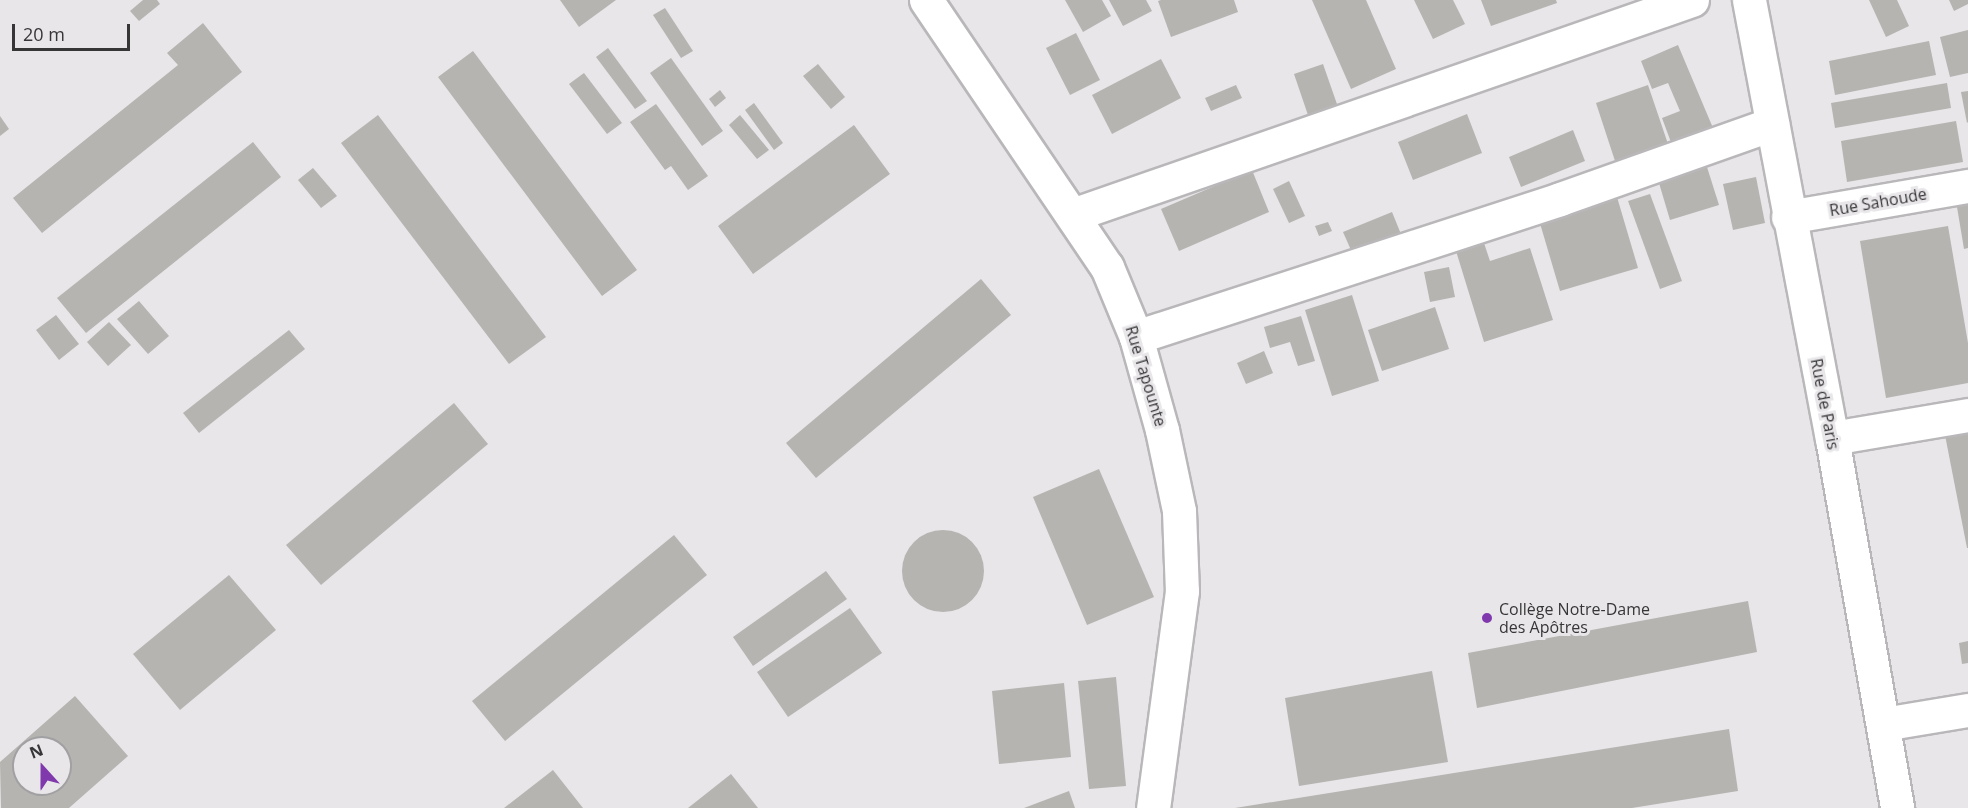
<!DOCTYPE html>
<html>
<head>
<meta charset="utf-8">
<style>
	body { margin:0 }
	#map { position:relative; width:1968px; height:808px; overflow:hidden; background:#e8e6e9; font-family:"Open Sans",sans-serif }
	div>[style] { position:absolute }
	.building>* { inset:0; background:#b6b4b1 }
	.round { border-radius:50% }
	.roads { filter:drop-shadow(2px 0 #b9b7b9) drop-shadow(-2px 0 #b9b7b9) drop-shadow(0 2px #b9b7b9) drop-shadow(0 -2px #b9b7b9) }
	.street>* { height:33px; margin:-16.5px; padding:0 16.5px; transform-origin:16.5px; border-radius:16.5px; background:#fff }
	.secondary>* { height:33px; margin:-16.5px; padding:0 16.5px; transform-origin:16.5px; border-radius:16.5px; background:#fff }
	.dots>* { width:16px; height:16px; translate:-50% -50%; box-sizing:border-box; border:3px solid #e8e6e9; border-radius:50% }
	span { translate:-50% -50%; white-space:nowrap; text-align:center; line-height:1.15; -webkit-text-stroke:6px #e8e6e9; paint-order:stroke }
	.street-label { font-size:16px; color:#373637 }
	.poi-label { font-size:16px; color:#373637 }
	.left { translate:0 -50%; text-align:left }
	.north { position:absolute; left:12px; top:736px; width:60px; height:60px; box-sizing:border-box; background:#e8e6e9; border:2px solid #a1a0a2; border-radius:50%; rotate:339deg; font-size:16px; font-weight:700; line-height:24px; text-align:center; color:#373637 }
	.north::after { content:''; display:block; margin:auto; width:21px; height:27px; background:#8039ad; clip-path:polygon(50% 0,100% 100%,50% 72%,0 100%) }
	.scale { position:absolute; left:12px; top:24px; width:118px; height:27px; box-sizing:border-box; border:3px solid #373637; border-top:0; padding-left:8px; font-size:18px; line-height:21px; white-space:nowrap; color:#373637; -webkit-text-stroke:4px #e8e6e9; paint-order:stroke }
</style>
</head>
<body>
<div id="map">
	<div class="building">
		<div style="clip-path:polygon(143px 0,157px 0,160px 4px,139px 21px,130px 11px)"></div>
		<div style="clip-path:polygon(560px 0,616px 0,579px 27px)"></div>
		<div style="clip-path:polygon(1065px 0,1102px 0,1111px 16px,1083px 32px)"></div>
		<div style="clip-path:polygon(1109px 0,1146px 0,1152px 11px,1123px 26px)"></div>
		<div style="clip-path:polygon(1161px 0,1234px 0,1238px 12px,1171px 37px,1158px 1px)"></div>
		<div style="clip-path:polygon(1312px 0,1366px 0,1396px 69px,1351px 89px)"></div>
		<div style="clip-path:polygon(1414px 0,1453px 0,1465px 24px,1433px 39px)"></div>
		<div style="clip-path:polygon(1481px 0,1556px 0,1557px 3px,1491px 26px)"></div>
		<div style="clip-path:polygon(1869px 0,1897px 0,1909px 26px,1886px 37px)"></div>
		<div style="clip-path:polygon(1949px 0,1968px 0,1968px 4px,1954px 11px)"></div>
		<div style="clip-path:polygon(665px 8px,693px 51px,681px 58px,653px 15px)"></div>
		<div style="clip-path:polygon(203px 23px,242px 72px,42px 233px,13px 198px,178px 65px,167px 53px)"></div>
		<div style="clip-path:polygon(1968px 30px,1968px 73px,1950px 77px,1940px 37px)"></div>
		<div style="clip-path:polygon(1076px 33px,1100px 80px,1070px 95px,1046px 48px)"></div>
		<div style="clip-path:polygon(1929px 41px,1936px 75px,1835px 95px,1829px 61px)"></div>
		<div style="clip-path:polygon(1678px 45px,1713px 128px,1672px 145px,1662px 118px,1680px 111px,1668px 83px,1652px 89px,1641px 61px)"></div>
		<div style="clip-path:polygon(608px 48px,647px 101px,635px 109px,596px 57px)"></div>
		<div style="clip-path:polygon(473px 51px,637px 270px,602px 296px,438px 77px)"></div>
		<div style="clip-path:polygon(671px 58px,723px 131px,702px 146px,650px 73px)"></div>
		<div style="clip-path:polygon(1161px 59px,1181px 98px,1112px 134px,1092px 95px)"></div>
		<div style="clip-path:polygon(818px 64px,845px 97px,831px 109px,803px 76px)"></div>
		<div style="clip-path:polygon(1323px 64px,1338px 107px,1309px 118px,1294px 74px)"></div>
		<div style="clip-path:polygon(584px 73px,622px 123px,607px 134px,569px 84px)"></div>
		<div style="clip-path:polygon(1947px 83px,1951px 108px,1835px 128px,1831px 103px)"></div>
		<div style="clip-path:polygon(1236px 85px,1242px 98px,1211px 111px,1205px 98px)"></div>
		<div style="clip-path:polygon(1648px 85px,1668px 144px,1615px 161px,1596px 103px)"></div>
		<div style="clip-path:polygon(720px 90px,726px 98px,715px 107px,709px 99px)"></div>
		<div style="clip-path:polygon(1968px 91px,1968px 122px,1967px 123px,1961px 92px)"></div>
		<div style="clip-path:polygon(754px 103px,783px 143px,774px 150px,745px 110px)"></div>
		<div style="clip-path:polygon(656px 104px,708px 176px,688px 190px,671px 166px,665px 170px,630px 122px)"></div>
		<div style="clip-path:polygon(1467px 114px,1482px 153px,1413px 180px,1398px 142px)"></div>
		<div style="clip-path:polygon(378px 115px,546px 337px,509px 364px,341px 143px)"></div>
		<div style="clip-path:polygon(740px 115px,769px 150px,757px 159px,729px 125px)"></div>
		<div style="clip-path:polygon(0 116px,9px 129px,0 136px)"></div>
		<div style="clip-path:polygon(1956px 121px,1963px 162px,1847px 182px,1841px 141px)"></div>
		<div style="clip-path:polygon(854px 125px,890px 174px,753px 274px,718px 226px)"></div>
		<div style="clip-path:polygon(1573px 130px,1585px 161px,1521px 187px,1509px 157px)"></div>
		<div style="clip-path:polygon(253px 142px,281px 177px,86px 333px,57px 298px)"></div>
		<div style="clip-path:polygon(1707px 167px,1719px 205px,1670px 220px,1659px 183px)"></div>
		<div style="clip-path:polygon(313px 168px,337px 196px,321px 208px,298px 180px)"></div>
		<div style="clip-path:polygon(1252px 170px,1269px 212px,1179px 251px,1161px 209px)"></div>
		<div style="clip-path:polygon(1756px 177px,1765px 223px,1733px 230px,1723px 184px)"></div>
		<div style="clip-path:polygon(1289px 181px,1305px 216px,1289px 223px,1273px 189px)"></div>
		<div style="clip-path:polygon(1650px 194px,1682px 281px,1660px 289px,1628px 201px)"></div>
		<div style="clip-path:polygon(1617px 197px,1638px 268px,1560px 291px,1539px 220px)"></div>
		<div style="clip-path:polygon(1968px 199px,1968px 248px,1964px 249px,1956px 201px)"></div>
		<div style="clip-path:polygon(1392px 212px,1403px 239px,1355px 259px,1343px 232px)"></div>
		<div style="clip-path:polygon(1328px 222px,1332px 231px,1319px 236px,1315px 226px)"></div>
		<div style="clip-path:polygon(1948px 226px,1968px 343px,1968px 383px,1886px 398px,1860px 241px)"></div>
		<div style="clip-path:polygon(1484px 243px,1490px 261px,1530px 248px,1553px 320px,1484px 342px,1456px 251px)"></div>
		<div style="clip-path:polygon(1449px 267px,1455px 297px,1430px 302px,1424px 272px)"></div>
		<div style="clip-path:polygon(981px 279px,1011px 315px,816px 478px,786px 443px)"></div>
		<div style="clip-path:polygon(1352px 295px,1379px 381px,1332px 396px,1305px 310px)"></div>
		<div style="clip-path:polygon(139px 301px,169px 336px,148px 354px,117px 319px)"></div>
		<div style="clip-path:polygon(1435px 307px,1449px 349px,1382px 371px,1368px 330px)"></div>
		<div style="clip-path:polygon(56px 315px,79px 344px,59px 360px,36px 330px)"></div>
		<div style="clip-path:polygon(1301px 316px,1315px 361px,1298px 366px,1290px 342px,1270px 348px,1264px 327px)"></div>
		<div style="clip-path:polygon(109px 322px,131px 345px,108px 366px,87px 342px)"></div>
		<div style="clip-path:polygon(289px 330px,305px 349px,199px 433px,183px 413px)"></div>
		<div style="clip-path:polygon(1264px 351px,1273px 373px,1246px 384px,1237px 363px)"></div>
		<div style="clip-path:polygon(454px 403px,488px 444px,321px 585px,286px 545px)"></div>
		<div style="clip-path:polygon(1968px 430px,1968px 548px,1967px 548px,1945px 435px)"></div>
		<div style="clip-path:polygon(1099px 469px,1154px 597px,1087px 625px,1033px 497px)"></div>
		<div class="round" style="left:902px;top:530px;width:82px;height:82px"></div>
		<div style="clip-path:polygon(674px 535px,707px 575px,505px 741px,472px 701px)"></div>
		<div style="clip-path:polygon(826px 571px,847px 599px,753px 666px,733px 637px)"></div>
		<div style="clip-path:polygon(229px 575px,276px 630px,180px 710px,133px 654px)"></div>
		<div style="clip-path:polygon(1748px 601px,1757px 652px,1477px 708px,1468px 653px)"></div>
		<div style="clip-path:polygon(850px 608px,882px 653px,788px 717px,757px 672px)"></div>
		<div style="clip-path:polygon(1968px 641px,1968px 663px,1962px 664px,1959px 643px)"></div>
		<div style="clip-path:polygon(1432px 671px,1448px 762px,1299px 786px,1285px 698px)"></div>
		<div style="clip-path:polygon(1116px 677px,1126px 786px,1089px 789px,1078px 681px)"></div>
		<div style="clip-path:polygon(1064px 683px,1071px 757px,999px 764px,992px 691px)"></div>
		<div style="clip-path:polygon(evenodd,75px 696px,128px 756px,69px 808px,1px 808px,0 762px,75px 696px,24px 748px,60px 748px,60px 784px,24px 784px,24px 748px)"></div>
		<div style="clip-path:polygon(1729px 729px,1738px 791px,1632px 808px,1235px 808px)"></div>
		<div style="clip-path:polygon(553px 770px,583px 808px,504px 808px)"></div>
		<div style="clip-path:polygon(731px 774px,758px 808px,688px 808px)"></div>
		<div style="clip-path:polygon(1069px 791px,1075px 808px,1024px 808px)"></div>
	</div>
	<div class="roads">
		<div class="street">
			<div style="left:1075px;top:214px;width:653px;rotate:-19.13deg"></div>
			<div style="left:1788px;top:217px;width:183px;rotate:-9.8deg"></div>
			<div style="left:1136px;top:337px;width:446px;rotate:-18deg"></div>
			<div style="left:1560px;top:199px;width:225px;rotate:-19.5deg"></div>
			<div style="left:1832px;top:438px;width:138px;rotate:-9.6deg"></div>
			<div style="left:1883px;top:724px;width:86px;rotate:-9.4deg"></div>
		</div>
		<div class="secondary">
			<div style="left:926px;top:0;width:323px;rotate:55.9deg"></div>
			<div style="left:1107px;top:267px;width:76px;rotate:67.5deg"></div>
			<div style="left:1136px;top:337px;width:97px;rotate:74.4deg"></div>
			<div style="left:1162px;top:430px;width:83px;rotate:78.1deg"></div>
			<div style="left:1179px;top:511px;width:80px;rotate:87.9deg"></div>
			<div style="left:1182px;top:591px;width:219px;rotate:97.6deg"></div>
			<div style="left:1749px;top:0;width:446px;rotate:79.3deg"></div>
			<div style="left:1832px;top:438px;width:376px;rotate:80deg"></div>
		</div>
	</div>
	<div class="dots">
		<div style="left:1487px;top:618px;background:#8039ad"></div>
	</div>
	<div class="street-label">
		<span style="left:1878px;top:202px;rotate:-10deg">Rue Sahoude</span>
		<span style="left:1146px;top:376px;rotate:73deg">Rue Tapounte</span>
		<span style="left:1825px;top:404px;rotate:79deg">Rue de Paris</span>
	</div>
	<div class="poi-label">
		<span class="left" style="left:1499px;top:618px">Collège Notre-Dame<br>des Apôtres</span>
	</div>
	<div class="north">N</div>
	<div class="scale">20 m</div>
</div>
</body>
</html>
